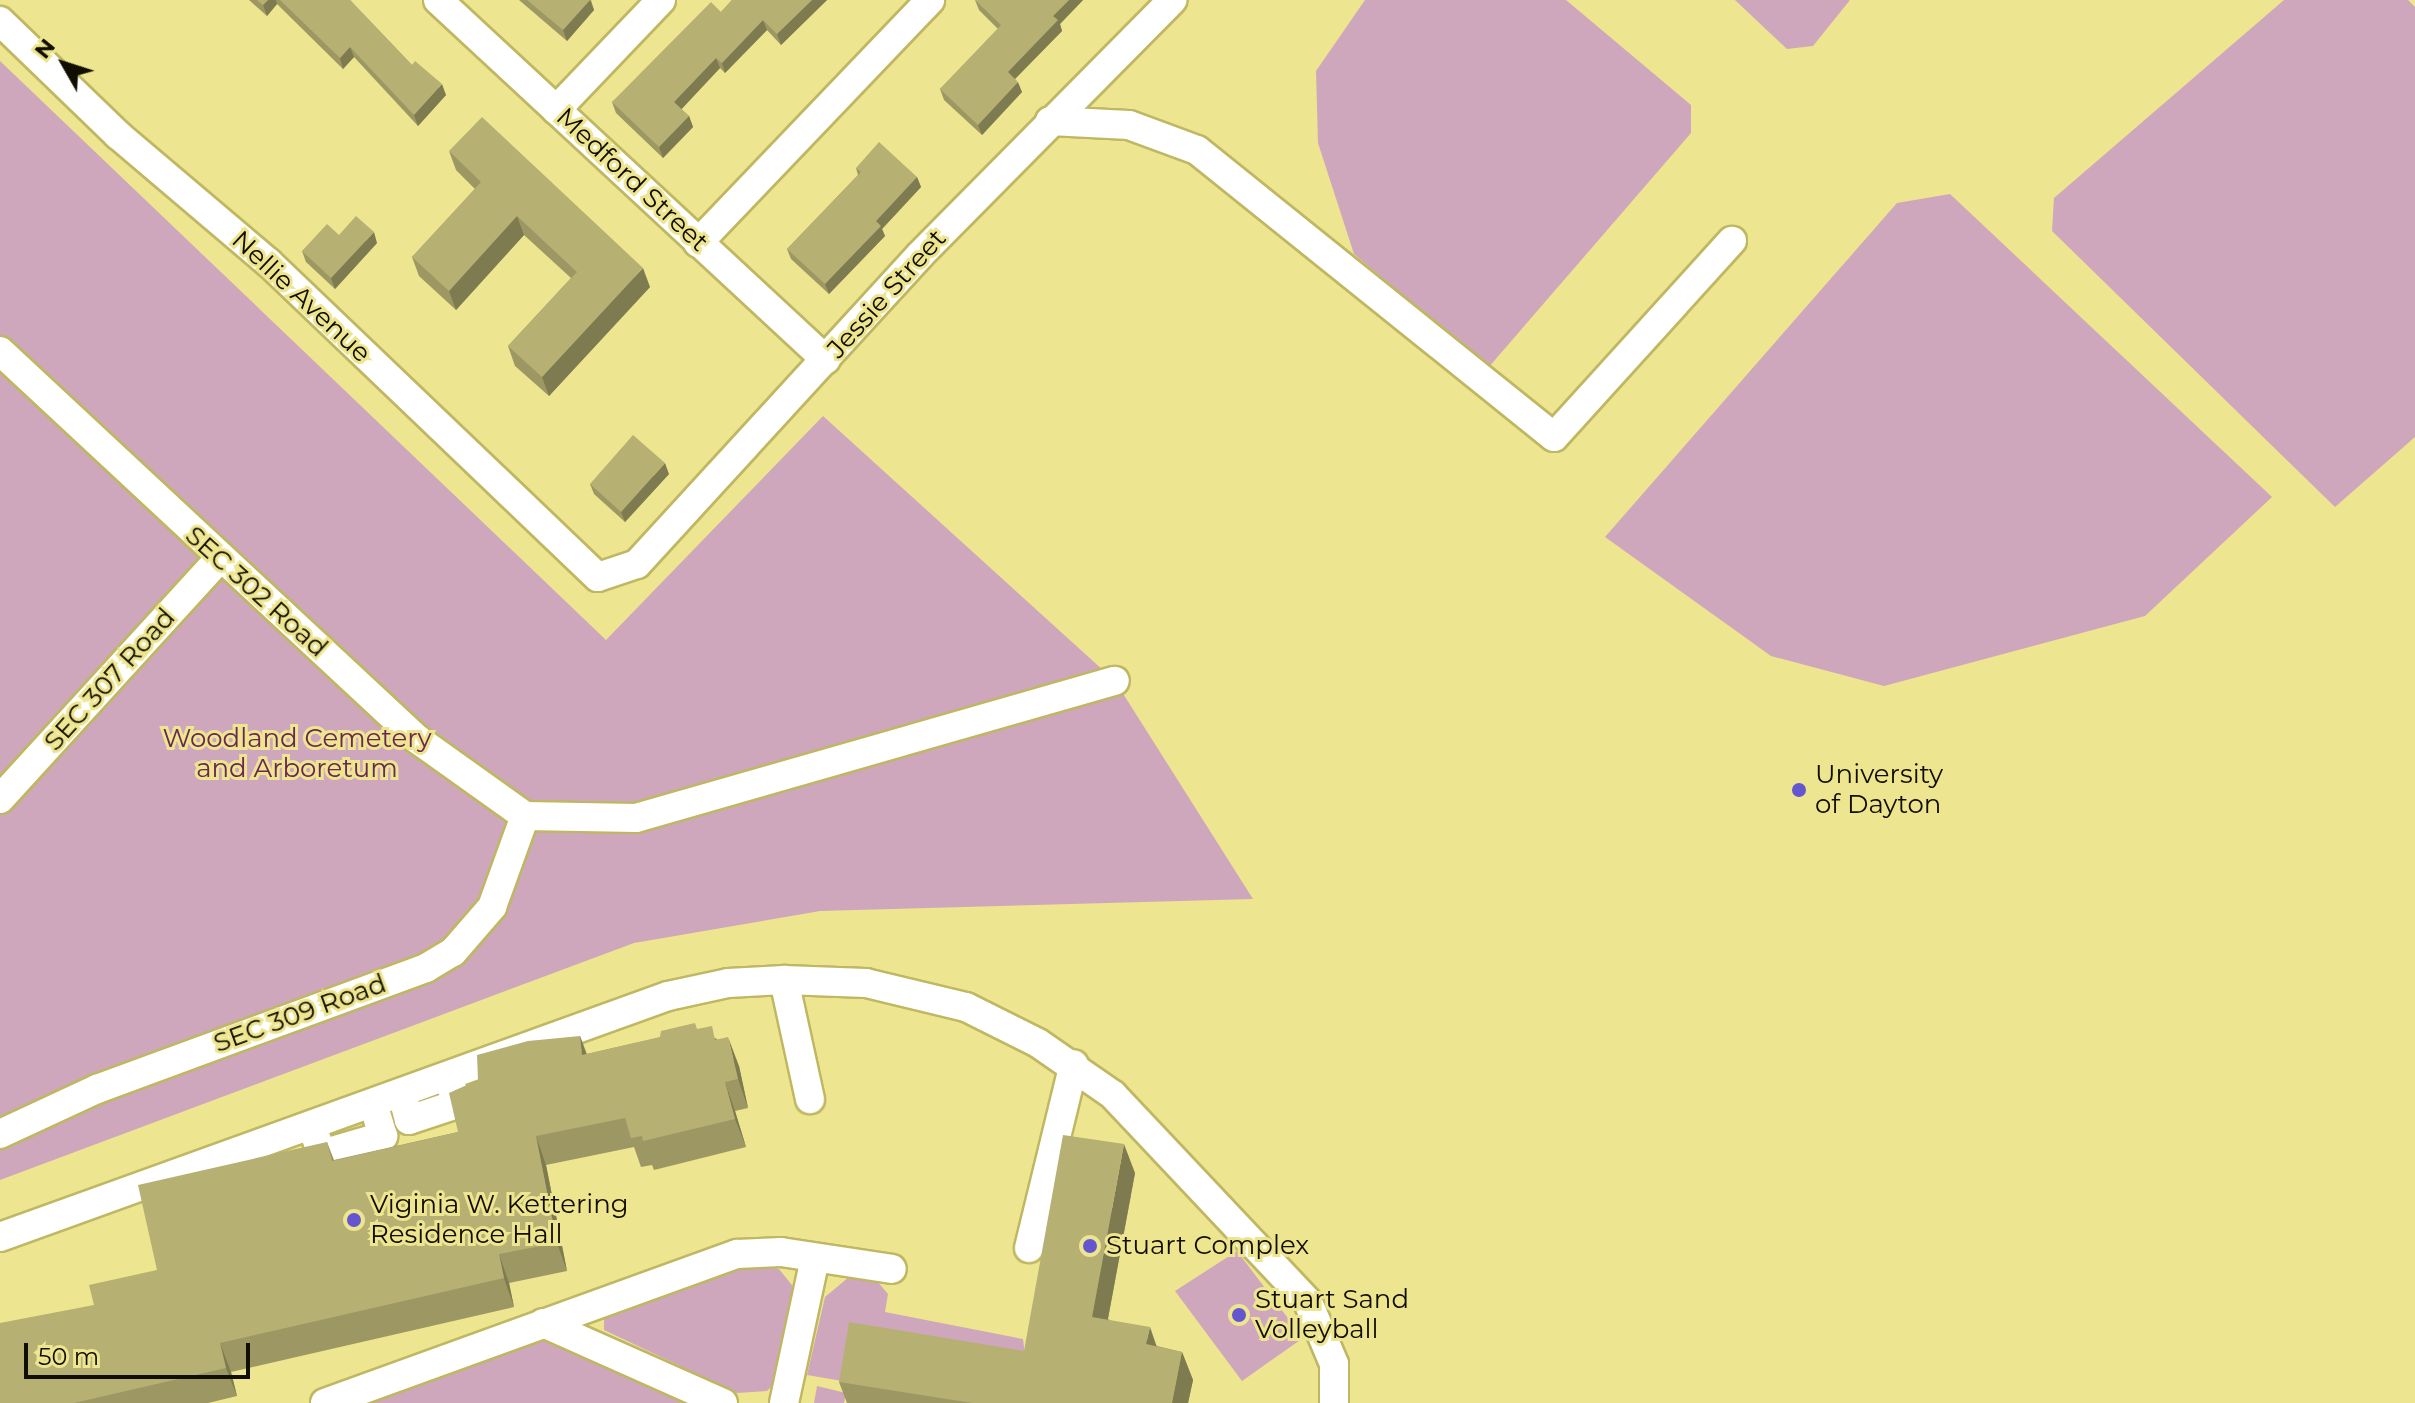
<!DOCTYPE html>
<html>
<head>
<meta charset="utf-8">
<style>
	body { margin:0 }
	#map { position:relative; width:2415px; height:1403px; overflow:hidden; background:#ede58f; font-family:Montserrat,sans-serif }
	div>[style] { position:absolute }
	.green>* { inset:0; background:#cea7bd }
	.roads { filter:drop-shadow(2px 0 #bfb762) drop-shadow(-2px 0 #bfb762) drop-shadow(0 2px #bfb762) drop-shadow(0 -2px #bfb762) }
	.minor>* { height:28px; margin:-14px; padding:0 14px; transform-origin:14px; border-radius:14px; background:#fff }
	.wall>* { inset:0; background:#9d9763 }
	.shaded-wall>* { inset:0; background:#7f7b50 }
	.building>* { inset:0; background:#b6b073 }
	.dots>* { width:22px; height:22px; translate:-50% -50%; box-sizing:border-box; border:4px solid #ede58f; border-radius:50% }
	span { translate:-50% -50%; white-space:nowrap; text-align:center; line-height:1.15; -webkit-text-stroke:6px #ede58f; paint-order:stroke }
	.street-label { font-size:26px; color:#110e00 }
	.park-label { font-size:26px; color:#6b2753 }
	.poi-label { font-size:26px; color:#110e00 }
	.left { translate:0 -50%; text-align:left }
	.north { position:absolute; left:24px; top:24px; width:80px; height:80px; -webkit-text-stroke:6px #ede58f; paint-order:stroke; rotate:309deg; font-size:22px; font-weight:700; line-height:32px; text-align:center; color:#110e00 }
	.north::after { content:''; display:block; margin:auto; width:28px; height:36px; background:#110e00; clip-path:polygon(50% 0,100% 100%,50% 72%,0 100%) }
	.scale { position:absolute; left:24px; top:1343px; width:226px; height:36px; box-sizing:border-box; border:4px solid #110e00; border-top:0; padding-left:10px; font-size:24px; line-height:28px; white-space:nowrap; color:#110e00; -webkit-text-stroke:6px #ede58f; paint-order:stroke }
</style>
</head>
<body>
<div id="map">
	<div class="green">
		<div style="clip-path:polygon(1365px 0,1566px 0,1691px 105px,1691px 133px,1488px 368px,1354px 254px,1318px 143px,1316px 71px)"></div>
		<div style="clip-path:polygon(1735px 0,1850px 0,1813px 46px,1787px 49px)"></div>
		<div style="clip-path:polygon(2284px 0,2408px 0,2415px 7px,2415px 437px,2335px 507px,2052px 231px,2054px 198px)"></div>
		<div style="clip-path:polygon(0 61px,606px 640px,823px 416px,1115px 681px,1253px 899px,820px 911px,634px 943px,0 1180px)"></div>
		<div style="clip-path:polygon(1950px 194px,2272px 497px,2145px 616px,1884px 686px,1771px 656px,1605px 537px,1897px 203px)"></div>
		<div style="clip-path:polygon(1237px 1251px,1303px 1338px,1242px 1381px,1175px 1291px)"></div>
		<div style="clip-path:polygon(750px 1265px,779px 1269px,795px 1289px,774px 1384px,767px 1391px,737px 1393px,604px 1330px,604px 1317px,719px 1272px)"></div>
		<div style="clip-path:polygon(849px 1277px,877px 1281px,888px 1294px,885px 1312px,1023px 1339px,1026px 1364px,854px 1383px,807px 1375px,825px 1297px)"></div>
		<div style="clip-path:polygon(544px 1341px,692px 1403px,358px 1403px,532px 1342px)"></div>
		<div style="clip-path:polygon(817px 1386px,846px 1393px,844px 1403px,814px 1403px)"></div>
	</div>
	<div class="roads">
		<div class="minor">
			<div style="left:438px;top:0;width:529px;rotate:42.86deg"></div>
			<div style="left:0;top:21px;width:164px;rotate:44deg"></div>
			<div style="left:118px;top:135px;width:197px;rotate:40.3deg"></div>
			<div style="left:268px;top:262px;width:456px;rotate:43.7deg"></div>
			<div style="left:598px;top:577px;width:41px;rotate:-18.4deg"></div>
			<div style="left:637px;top:564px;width:419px;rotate:-47.5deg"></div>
			<div style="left:920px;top:255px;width:359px;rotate:-45.3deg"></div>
			<div style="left:556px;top:110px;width:152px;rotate:-46.3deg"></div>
			<div style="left:1050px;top:121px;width:79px;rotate:2.9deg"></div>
			<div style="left:1129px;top:125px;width:72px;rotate:20.2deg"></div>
			<div style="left:1197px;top:150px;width:458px;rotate:38.8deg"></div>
			<div style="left:1554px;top:437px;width:265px;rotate:-47.8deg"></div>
			<div style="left:698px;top:243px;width:336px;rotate:-46.3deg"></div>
			<div style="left:0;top:351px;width:570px;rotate:42.94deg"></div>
			<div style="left:417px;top:739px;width:133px;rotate:35.5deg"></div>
			<div style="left:525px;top:816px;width:111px;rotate:1deg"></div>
			<div style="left:636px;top:818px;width:498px;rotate:-16deg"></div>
			<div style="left:0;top:799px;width:325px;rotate:-47.6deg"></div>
			<div style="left:784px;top:980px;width:122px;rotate:77.7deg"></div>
			<div style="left:402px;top:1094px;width:27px;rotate:75deg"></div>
			<div style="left:409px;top:1120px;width:51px;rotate:-18.4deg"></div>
			<div style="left:457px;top:1104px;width:28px;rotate:-108deg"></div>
			<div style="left:313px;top:1130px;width:26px;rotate:69deg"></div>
			<div style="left:322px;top:1154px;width:64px;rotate:-16.4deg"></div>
			<div style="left:383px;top:1136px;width:34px;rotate:-107deg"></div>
			<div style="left:0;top:1134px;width:107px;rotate:-24.9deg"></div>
			<div style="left:97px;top:1089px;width:351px;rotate:-20.2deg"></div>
			<div style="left:426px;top:968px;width:31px;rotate:-31deg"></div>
			<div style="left:453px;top:952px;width:60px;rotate:-49.1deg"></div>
			<div style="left:492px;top:907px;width:97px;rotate:-70.1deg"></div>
			<div style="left:0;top:1237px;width:710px;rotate:-19.84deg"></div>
			<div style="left:668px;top:996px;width:61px;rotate:-12.2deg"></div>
			<div style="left:728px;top:983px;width:56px;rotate:-3.1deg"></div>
			<div style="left:784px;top:980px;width:82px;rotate:2.1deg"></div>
			<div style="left:866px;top:983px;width:103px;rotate:13.5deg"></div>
			<div style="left:966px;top:1007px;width:80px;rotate:26.6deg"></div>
			<div style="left:1038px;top:1043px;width:91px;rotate:34.7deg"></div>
			<div style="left:1113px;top:1095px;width:284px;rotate:46.7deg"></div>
			<div style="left:1308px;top:1302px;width:67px;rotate:67.2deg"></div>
			<div style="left:1334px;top:1364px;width:39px;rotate:90deg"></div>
			<div style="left:1029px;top:1248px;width:189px;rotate:-76.3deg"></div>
			<div style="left:543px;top:1323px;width:197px;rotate:24deg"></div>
			<div style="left:325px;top:1403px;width:438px;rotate:-19.9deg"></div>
			<div style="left:737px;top:1254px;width:44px;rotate:-2.6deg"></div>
			<div style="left:781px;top:1252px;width:112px;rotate:8.7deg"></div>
			<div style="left:784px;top:1403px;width:147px;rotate:-77.9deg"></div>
		</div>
	</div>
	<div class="wall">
		<div style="clip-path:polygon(249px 0,350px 0,412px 65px,446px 95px,418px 126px,354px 57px,343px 69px,277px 4px,267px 16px)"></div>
		<div style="clip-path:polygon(519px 0,591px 0,594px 10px,567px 41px)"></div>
		<div style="clip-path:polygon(732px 0,827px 0,781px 45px,767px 30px,725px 73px,720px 68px,681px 109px,689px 116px,693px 127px,663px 158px,616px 113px,612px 102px,721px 12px)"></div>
		<div style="clip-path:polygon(975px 0,1083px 0,1060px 24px,1062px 31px,1015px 79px,1022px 92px,982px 135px,944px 100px,940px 89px,998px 29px,979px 10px)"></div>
		<div style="clip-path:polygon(449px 151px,650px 287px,549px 396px,515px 366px,508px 346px,571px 278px,524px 235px,456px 310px,419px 276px,412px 257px,475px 189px,456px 170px)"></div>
		<div style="clip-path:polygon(856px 168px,917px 177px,921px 187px,882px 229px,885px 236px,829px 294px,791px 259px,787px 249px,858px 175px)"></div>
		<div style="clip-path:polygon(339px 235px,377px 243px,335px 289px,306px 262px,302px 251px)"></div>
		<div style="clip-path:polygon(669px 474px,625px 522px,594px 494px,590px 484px)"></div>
		<div style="clip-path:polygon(697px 1029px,717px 1039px,739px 1066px,748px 1108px,735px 1111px,746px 1147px,654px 1170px,652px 1165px,641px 1167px,634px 1147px,546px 1165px,567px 1271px,509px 1283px,514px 1307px,231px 1372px,237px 1396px,208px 1403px,0 1403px,94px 1305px,157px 1270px,327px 1142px,334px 1160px,458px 1132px,580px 1036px,587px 1054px)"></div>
		<div style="clip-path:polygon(1135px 1173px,1108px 1319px,1157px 1346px,1182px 1352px,1193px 1380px,1188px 1403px,847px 1403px,839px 1382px,1024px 1351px)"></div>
	</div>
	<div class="shaded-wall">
		<div style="clip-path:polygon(268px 0,276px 0,277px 4px,267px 16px,263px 5px)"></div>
		<div style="clip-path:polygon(590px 0,594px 10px,567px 41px,563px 30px)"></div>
		<div style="clip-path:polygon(812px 0,827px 0,781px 45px,777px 34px)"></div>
		<div style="clip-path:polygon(1069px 0,1083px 0,1060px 24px,1062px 31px,1012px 82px,1008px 72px,1053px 16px)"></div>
		<div style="clip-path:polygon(763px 20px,767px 30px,725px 73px,722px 63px)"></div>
		<div style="clip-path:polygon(350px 47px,354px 57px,343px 69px,340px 58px)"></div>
		<div style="clip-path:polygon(716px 58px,720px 68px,678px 113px,674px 102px)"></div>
		<div style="clip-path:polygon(1018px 82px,1022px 92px,982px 135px,978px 125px)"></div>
		<div style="clip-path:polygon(442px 84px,446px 95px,418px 126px,414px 115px)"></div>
		<div style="clip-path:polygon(689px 116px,693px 127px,663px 158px,659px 147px)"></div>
		<div style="clip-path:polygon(917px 177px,921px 187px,882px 229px,885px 236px,829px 294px,825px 284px,876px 221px)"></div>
		<div style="clip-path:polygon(517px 216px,524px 235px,456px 310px,449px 291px)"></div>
		<div style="clip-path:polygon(374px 232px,377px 243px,335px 289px,331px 278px)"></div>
		<div style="clip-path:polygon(643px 268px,650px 287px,549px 396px,542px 377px)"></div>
		<div style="clip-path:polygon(665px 463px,669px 474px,625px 522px,621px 512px)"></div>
		<div style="clip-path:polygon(580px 1036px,590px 1065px,582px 1055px)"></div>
		<div style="clip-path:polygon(728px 1037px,739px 1066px,748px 1108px,738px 1079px)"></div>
		<div style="clip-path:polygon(725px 1082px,735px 1111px,746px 1147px,735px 1119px)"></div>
		<div style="clip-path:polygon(536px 1136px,546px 1165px,567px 1271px,557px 1243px)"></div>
		<div style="clip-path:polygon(1124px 1144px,1135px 1173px,1103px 1345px,1092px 1317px)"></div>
		<div style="clip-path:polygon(499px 1254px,509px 1283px,514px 1307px,504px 1278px)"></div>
		<div style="clip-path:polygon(1150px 1327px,1160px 1356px,1146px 1344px)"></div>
		<div style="clip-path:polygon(220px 1343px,231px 1372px,237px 1396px,226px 1368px)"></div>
		<div style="clip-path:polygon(1182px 1352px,1193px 1380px,1188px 1403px,1172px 1403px)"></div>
	</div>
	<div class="building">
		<div style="clip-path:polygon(257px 0,268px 0,263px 5px)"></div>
		<div style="clip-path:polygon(280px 0,350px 0,412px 65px,415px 61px,442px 84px,414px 115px,350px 47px,340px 58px)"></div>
		<div style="clip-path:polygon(527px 0,590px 0,563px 30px)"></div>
		<div style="clip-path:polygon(732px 0,812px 0,777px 34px,763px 20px,722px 63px,716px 58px,674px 102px,689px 116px,659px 147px,612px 102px,711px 2px,721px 12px)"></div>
		<div style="clip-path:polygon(975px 0,1069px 0,1053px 16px,1058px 20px,1008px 72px,1018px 82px,978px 125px,940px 89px,1001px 25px)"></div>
		<div style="clip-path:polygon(482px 117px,643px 268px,542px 377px,508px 346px,577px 272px,517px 216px,449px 291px,412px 257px,481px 182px,449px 151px)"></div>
		<div style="clip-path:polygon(879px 142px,917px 177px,876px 221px,881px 226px,825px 284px,787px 249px,861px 172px,856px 168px)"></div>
		<div style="clip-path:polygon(356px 216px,374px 232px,331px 278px,302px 251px,327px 224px,339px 235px)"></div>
		<div style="clip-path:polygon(633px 435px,665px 463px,621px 512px,590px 484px)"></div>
		<div style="clip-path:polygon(695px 1023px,697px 1029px,712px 1026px,715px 1040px,728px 1037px,738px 1079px,725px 1082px,735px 1119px,643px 1141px,642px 1136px,631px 1138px,625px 1118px,536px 1136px,557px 1243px,499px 1254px,504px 1278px,220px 1343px,226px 1368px,74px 1403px,0 1403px,0 1323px,94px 1305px,89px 1285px,157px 1270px,138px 1185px,327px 1142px,332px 1161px,458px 1132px,449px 1093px,478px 1080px,477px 1055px,528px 1041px,580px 1036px,582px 1055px,660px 1037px,661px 1031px)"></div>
		<div style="clip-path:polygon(1063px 1135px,1124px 1144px,1092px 1317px,1150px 1327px,1146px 1344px,1182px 1352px,1172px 1403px,972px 1403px,839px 1382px,849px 1322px,1024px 1351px)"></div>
	</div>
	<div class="dots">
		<div style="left:1799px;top:790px;background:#6356cf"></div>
		<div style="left:354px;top:1220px;background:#6356cf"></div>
		<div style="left:1090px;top:1246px;background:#6356cf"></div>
		<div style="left:1239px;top:1315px;background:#6356cf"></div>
	</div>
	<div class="street-label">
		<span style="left:632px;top:180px;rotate:43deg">Medford Street</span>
		<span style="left:887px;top:294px;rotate:-48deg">Jessie Street</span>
		<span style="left:301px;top:297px;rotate:43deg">Nellie Avenue</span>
		<span style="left:256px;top:592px;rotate:42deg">SEC 302 Road</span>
		<span style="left:110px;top:680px;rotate:-48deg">SEC 307 Road</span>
		<span style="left:300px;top:1014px;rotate:-20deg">SEC 309 Road</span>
	</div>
	<div class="park-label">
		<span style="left:297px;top:754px">Woodland Cemetery<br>and Arboretum</span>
	</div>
	<div class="poi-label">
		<span class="left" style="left:1815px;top:790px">University<br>of Dayton</span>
		<span class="left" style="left:370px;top:1220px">Viginia W. Kettering<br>Residence Hall</span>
		<span class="left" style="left:1106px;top:1246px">Stuart Complex</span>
		<span class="left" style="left:1255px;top:1315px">Stuart Sand<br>Volleyball</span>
	</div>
	<div class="north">N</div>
	<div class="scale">50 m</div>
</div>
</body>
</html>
